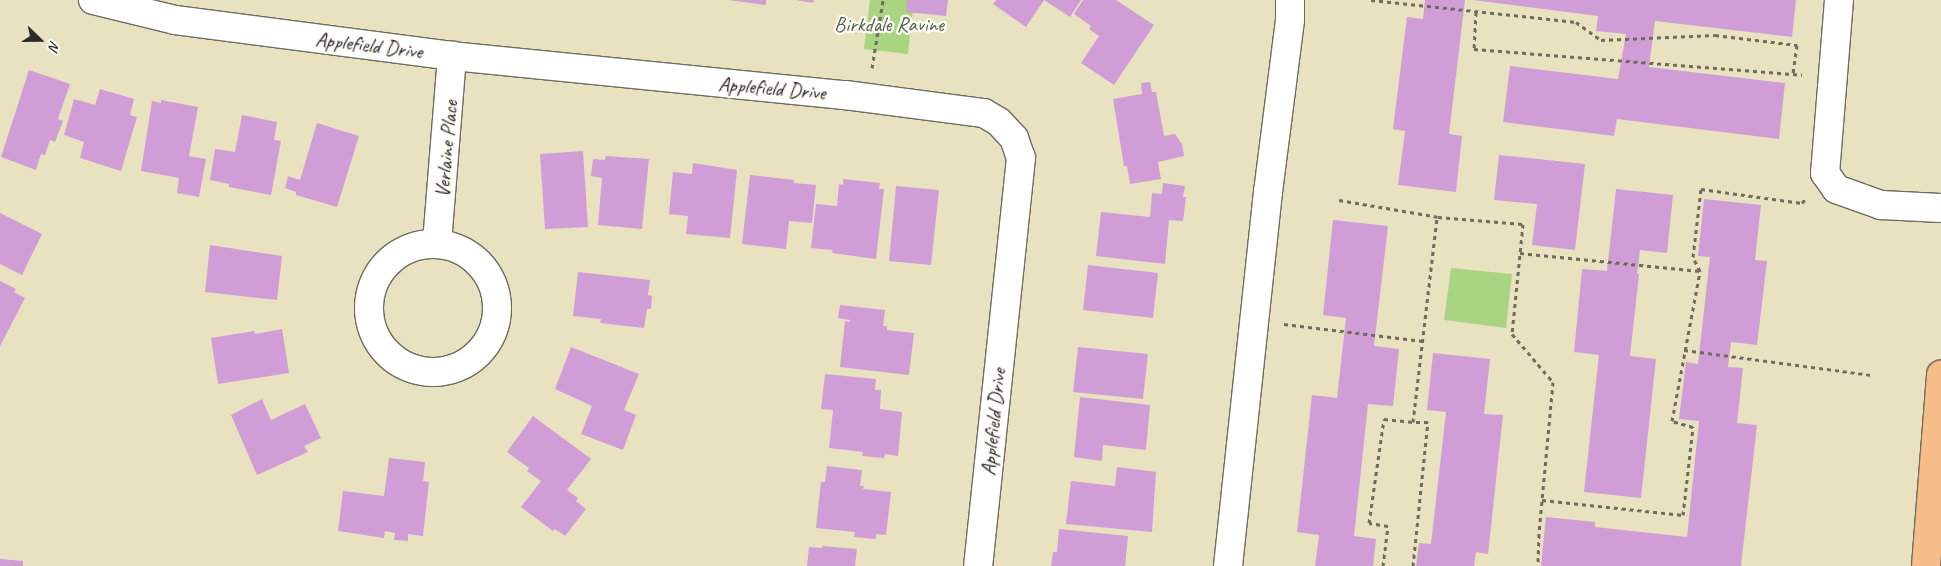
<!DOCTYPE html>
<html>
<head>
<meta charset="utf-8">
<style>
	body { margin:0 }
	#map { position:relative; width:1941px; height:566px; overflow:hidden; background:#e9e2c0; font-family:Caveat,sans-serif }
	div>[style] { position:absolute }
	.green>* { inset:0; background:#a9d481 }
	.building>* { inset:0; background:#d19dd7 }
	.path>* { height:3px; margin-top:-1.5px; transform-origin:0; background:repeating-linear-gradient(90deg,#6e6b5f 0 4px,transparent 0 8px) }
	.roads { filter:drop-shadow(1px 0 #6e6b5f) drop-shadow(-1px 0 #6e6b5f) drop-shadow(0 1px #6e6b5f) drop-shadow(0 -1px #6e6b5f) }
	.minor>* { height:28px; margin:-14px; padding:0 14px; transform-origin:14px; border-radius:14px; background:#fff }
	.minor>.ring { margin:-14px; padding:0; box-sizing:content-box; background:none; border:28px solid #fff; border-radius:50% }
	.major>* { height:28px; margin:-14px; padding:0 14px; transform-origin:14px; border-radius:14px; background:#f7bd88 }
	span { translate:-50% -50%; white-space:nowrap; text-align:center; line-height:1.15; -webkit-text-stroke:4.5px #fdfcf7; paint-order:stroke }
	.park-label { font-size:21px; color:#515e45 }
	.street-label { font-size:21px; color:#2b2b2b }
	.north { position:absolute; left:15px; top:15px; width:50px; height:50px; -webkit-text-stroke:4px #fdfcf7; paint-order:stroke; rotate:112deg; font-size:14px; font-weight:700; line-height:20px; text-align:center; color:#2b2b2b }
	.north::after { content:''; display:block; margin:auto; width:18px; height:22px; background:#2b2b2b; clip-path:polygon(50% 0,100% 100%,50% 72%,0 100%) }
</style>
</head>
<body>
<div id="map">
	<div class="green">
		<div style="clip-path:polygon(870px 0,914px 0,908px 54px,864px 49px)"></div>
		<div style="clip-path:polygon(1451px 268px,1512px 274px,1506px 328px,1444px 320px)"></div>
	</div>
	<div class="building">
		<div style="clip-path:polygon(728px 0,766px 0,766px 5px)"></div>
		<div style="clip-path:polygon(796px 0,814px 0,813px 3px)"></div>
		<div style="clip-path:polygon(907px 0,948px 0,946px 16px,906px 12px)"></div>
		<div style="clip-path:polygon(996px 0,1044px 0,1026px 27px,993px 4px)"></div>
		<div style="clip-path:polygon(1044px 0,1081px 0,1070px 17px)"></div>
		<div style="clip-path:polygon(1083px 0,1116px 0,1154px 25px,1114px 85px,1081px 63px,1099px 36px,1089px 29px,1091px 26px,1074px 14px)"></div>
		<div style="clip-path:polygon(1425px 0,1465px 0,1449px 134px,1462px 136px,1456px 192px,1398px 185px,1405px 131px,1393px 129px,1407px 17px,1423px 19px)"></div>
		<div style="clip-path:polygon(1473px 0,1796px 0,1792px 37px,1655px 21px,1649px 67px,1785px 83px,1779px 139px,1617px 119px,1614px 136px,1503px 122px,1510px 66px,1618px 79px,1626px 34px,1596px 31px,1598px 16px)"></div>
		<div style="clip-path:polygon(29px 70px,70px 84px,58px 119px,63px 121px,55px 142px,50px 140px,45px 155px,41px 154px,36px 170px,1px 157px)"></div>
		<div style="clip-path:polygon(1150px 82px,1152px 92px,1156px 92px,1164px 136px,1175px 134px,1182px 144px,1184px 156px,1158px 162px,1161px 179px,1130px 184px,1127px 166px,1124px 166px,1113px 99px,1142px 94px,1141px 83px)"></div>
		<div style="clip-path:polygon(100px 89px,134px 99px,130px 115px,137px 117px,121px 171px,80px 158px,84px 142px,64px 135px,74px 99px,95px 105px)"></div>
		<div style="clip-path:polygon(161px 100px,198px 107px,189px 156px,206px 159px,199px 197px,177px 193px,179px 178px,141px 171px,152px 101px,161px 103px)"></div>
		<div style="clip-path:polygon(242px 115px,277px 122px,274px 140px,281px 141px,271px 195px,229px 187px,229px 184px,210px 180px,215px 149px,235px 152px)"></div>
		<div style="clip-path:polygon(317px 123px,359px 136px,337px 207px,296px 195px,296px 192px,285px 188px,288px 176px,300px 180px)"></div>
		<div style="clip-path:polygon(583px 151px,588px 227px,545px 229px,540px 154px)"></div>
		<div style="clip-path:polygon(1499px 155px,1585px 164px,1575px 250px,1532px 245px,1537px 204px,1494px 200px)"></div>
		<div style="clip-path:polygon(606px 156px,649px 159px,642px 229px,598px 225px,602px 178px,591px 176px,593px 159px,605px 160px)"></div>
		<div style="clip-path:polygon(693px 163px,737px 170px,730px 238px,686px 234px,688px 216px,669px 214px,673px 172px,692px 174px)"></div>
		<div style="clip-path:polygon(750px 175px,794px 180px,794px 183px,816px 185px,812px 223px,789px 221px,786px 249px,742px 244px)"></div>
		<div style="clip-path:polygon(843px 179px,880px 183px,879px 189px,884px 189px,876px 259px,832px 253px,833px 250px,811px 248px,816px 204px,837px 206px,839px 184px,843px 185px)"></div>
		<div style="clip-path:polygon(1163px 183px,1185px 186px,1183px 197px,1186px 197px,1183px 221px,1169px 220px,1165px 264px,1096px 256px,1101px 212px,1150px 217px,1152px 193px,1162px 194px)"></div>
		<div style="clip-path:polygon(896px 186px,939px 190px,931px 265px,889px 261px)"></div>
		<div style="clip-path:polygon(1616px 189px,1673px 195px,1667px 253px,1640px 250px,1637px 274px,1639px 274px,1630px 356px,1656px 359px,1641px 498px,1584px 492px,1599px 355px,1574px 352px,1582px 269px,1607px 271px)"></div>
		<div style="clip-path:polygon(1704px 199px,1761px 205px,1755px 260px,1767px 261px,1757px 345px,1731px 342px,1728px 367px,1743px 368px,1737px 423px,1757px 425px,1741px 566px,1541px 566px,1546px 517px,1595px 522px,1595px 527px,1687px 537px,1699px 421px,1679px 419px,1686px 362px,1698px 364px,1710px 257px,1698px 256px)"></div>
		<div style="clip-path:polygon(0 213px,42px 234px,22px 275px,0 264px)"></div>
		<div style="clip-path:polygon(1333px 220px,1388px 226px,1374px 346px,1399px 349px,1393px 406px,1368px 404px,1354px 536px,1376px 539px,1373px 566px,1315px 566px,1319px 535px,1297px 532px,1312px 395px,1337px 398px,1346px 318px,1323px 315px)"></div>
		<div style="clip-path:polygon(210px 245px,282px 256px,277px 300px,205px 292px)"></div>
		<div style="clip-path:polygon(1088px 265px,1158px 273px,1153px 318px,1083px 310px)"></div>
		<div style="clip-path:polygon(578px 272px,650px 280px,648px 295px,652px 296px,651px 309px,647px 309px,644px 328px,600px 323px,601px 319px,573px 316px)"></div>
		<div style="clip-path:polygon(0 281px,16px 289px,14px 292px,25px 298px,0 346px)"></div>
		<div style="clip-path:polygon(840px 305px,885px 310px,883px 326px,887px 326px,887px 330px,914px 333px,909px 375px,840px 367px,845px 321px,850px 322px,850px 320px,838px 318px)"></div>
		<div style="clip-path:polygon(282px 329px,289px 373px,218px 384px,211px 338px,254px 331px,255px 334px)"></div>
		<div style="clip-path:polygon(571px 347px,639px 374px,624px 410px,636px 415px,623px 450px,581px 434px,592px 406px,555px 389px)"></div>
		<div style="clip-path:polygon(1078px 347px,1148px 354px,1143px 399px,1073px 392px)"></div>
		<div style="clip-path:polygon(1433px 353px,1490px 359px,1484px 414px,1503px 415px,1488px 554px,1476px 552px,1474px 566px,1416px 566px,1419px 543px,1431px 544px,1446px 412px,1427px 410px)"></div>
		<div style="clip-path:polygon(825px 374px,876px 379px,875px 390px,881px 390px,880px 409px,902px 412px,898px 456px,885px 454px,884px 458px,862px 456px,863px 452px,829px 448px,833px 410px,821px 409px)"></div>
		<div style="clip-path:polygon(1080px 397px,1150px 405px,1146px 450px,1103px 445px,1102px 461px,1074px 457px)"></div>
		<div style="clip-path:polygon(262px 399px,271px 420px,305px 404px,321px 438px,304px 446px,308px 452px,257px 475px,231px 415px)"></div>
		<div style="clip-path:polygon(533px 416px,591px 459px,567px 490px,578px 498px,576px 501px,586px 509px,565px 536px,555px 529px,553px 531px,521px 507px,541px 481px,527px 471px,529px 468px,507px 452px)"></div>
		<div style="clip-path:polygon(389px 458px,425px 462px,423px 481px,429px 482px,423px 536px,408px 534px,408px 541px,394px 540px,395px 533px,385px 531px,384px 538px,338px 531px,343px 491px,384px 496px)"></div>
		<div style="clip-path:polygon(827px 466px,862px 470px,860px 486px,864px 486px,863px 489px,891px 492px,886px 535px,876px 534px,876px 539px,854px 537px,855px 532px,816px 528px,821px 482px,825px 482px)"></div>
		<div style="clip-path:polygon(1117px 467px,1156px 472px,1152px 532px,1066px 524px,1071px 481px,1115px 486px)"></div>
		<div style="clip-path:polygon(1059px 529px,1128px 536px,1125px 566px,1051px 566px,1053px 552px,1057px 552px)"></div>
		<div style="clip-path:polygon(822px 546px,857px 549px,855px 566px,807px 566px,809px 547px,822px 548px)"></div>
		<div style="clip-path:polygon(0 559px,23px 561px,23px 566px,0 566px)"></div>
	</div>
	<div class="path">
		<div style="left:1371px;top:0;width:206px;rotate:6.1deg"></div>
		<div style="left:1576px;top:22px;width:31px;rotate:36deg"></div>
		<div style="left:1601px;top:40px;width:114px;rotate:-2.5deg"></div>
		<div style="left:1715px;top:35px;width:83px;rotate:7deg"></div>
		<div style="left:1797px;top:45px;width:29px;rotate:98deg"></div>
		<div style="left:1476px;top:12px;width:37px;rotate:93deg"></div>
		<div style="left:1474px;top:49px;width:329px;rotate:4.5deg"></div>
		<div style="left:872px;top:68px;width:69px;rotate:-80.8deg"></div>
		<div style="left:1339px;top:200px;width:100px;rotate:9.7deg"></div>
		<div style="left:1438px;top:217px;width:85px;rotate:4.7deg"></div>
		<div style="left:1523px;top:224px;width:111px;rotate:95.7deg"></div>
		<div style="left:1512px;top:334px;width:63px;rotate:49.5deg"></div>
		<div style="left:1553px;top:382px;width:153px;rotate:95.3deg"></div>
		<div style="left:1539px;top:534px;width:32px;rotate:92deg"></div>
		<div style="left:1520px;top:253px;width:181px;rotate:5.7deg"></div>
		<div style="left:1284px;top:324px;width:140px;rotate:7deg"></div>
		<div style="left:1684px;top:350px;width:190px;rotate:7.6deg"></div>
		<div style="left:1542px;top:500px;width:142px;rotate:6.1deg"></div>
		<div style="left:1683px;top:515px;width:89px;rotate:-83.5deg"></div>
		<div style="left:1693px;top:427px;width:22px;rotate:-164deg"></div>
		<div style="left:1672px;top:421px;width:153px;rotate:-79.4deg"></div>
		<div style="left:1700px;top:271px;width:16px;rotate:-117deg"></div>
		<div style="left:1693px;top:257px;width:68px;rotate:-83.3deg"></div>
		<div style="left:1701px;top:189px;width:102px;rotate:7.9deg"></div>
		<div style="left:1802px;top:203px;width:6px;rotate:-51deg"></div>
		<div style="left:1383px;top:566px;width:40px;rotate:-82.9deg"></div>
		<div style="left:1388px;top:526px;width:19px;rotate:-171deg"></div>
		<div style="left:1369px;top:523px;width:105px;rotate:-81.8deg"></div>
		<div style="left:1384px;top:419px;width:29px;rotate:6deg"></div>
		<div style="left:1413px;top:566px;width:145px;rotate:-84.1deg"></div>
		<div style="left:1428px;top:422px;width:15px;rotate:180deg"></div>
		<div style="left:1413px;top:422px;width:206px;rotate:-83.3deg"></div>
	</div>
	<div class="roads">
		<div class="minor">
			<div style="left:93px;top:0;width:84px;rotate:13.7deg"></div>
			<div style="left:175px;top:20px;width:279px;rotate:7.4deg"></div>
			<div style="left:452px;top:56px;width:395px;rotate:5.7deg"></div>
			<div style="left:845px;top:95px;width:140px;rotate:7.4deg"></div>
			<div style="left:984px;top:113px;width:17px;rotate:31deg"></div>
			<div style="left:999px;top:122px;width:22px;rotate:47deg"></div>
			<div style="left:1014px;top:138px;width:21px;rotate:71deg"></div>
			<div style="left:1021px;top:158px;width:410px;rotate:96deg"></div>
			<div style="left:1839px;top:0;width:174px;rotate:94.6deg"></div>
			<div style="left:1825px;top:173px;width:19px;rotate:55deg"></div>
			<div style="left:1836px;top:189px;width:48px;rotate:19.6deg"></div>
			<div style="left:1881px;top:205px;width:60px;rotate:2.9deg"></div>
			<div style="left:437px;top:243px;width:188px;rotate:-85.4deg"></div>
			<div class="ring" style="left:369px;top:244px;width:100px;height:100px"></div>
			<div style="left:1228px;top:566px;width:376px;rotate:-83.9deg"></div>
			<div style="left:1268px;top:192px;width:173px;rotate:-82.7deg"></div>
			<div style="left:1290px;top:20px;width:20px;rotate:-90deg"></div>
		</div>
		<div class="major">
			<div style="left:1926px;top:566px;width:192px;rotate:-85.5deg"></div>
		</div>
	</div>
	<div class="park-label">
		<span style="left:889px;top:24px">Birkdale Ravine</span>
	</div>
	<div class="street-label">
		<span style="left:369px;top:45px;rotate:7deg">Applefield Drive</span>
		<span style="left:772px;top:88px;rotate:5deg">Applefield Drive</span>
		<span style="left:446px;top:149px;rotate:-85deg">Verlaine Place</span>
		<span style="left:993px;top:422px;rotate:-84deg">Applefield Drive</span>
	</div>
	<div class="north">N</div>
</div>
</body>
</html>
